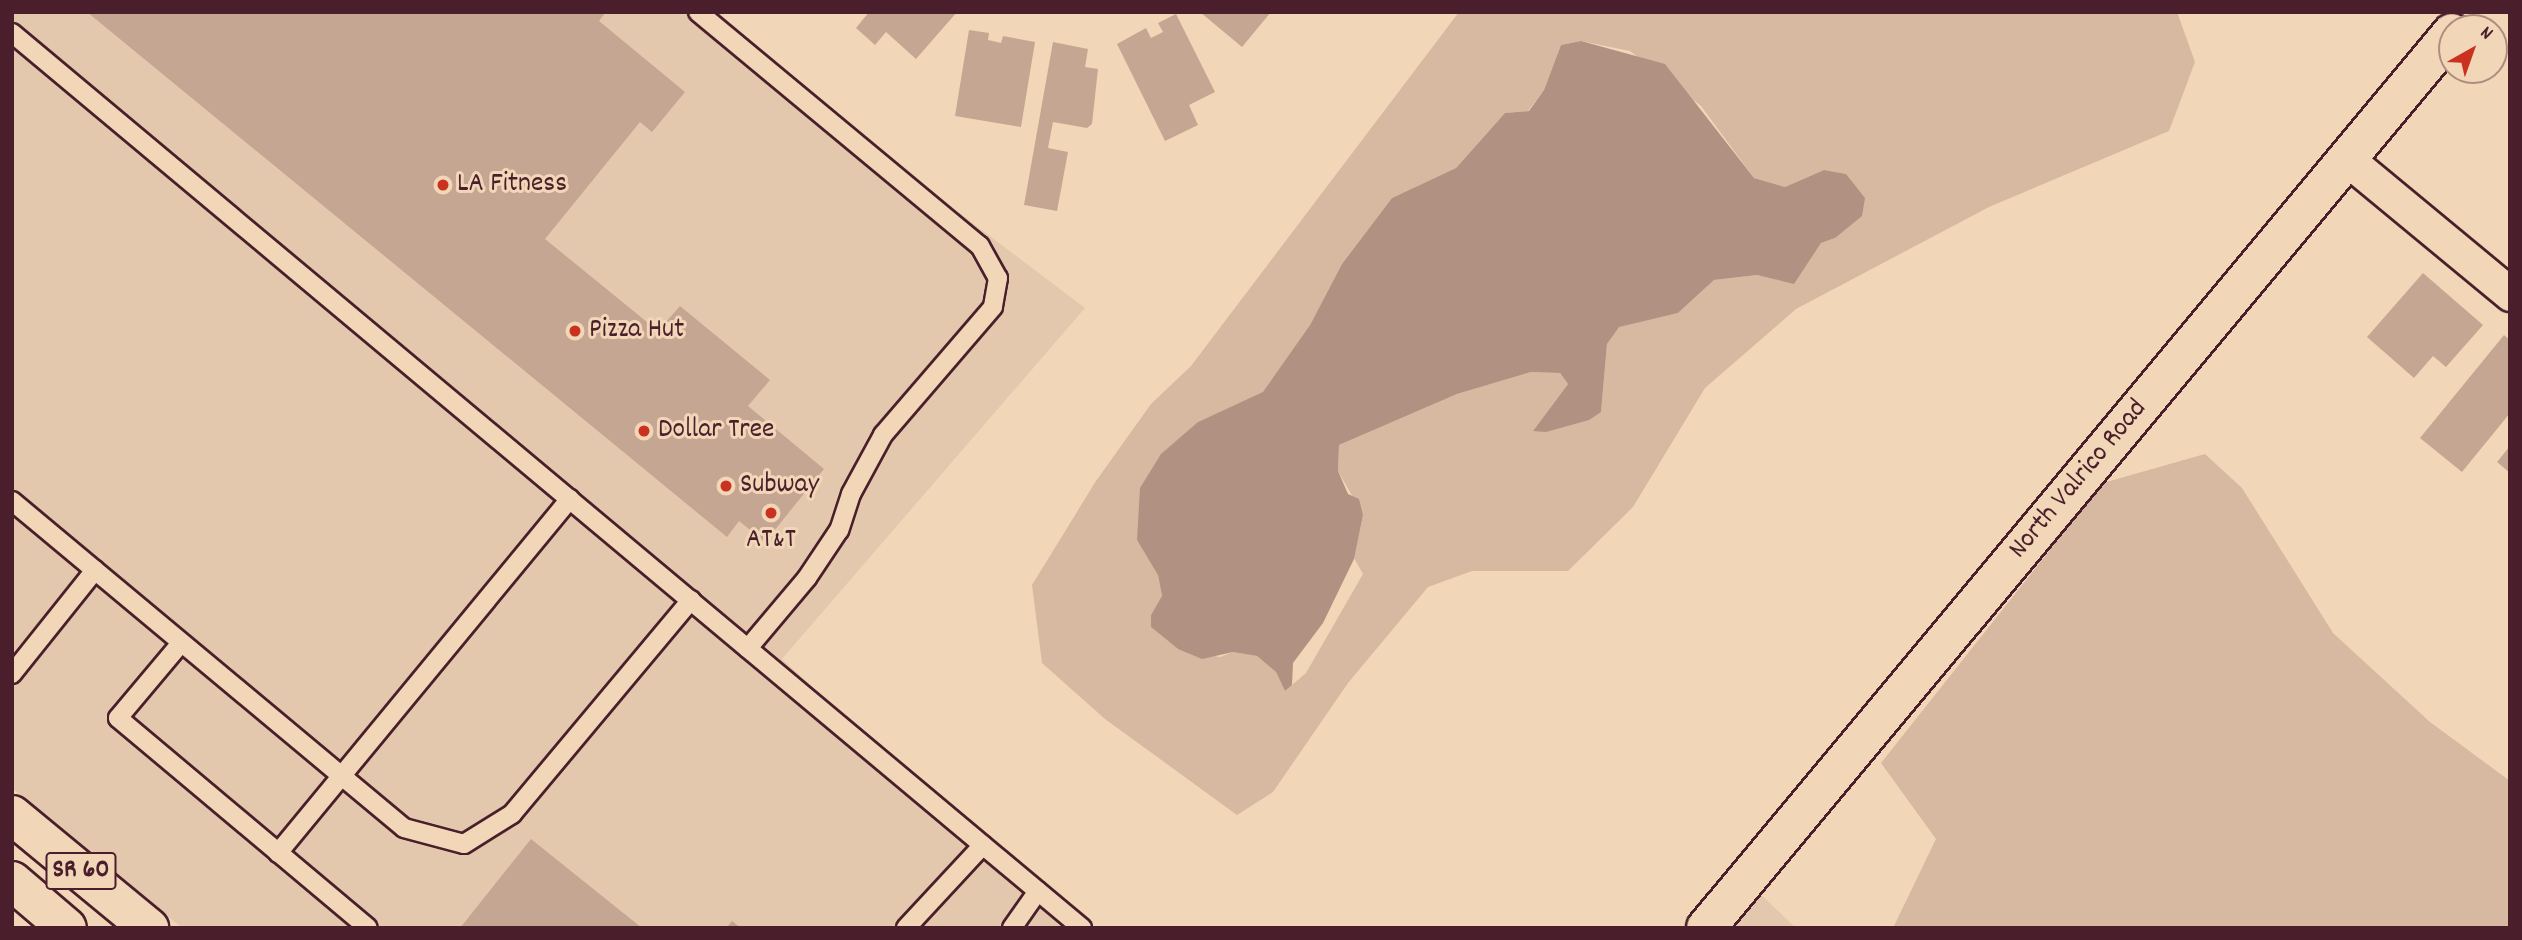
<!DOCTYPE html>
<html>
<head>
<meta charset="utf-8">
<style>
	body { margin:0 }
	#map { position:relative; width:2522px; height:940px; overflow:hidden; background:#f1d7b8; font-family:Dekko,sans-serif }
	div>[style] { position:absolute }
	.built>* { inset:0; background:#e4c8ad }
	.green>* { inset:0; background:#d6b9a0 }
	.water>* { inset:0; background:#b19182 }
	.building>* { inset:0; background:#c5a693 }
	.roads { filter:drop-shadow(2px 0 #4a1f2b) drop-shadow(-2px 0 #4a1f2b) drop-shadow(0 2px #4a1f2b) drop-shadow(0 -2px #4a1f2b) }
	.service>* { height:18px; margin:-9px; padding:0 9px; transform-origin:9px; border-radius:9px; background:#f1d7b8 }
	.minor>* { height:33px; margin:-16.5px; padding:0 16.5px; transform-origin:16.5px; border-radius:16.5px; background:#f1d7b8 }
	.tertiary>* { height:38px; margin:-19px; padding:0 19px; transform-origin:19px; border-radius:19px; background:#f1d7b8 }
	.trunk>* { height:38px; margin:-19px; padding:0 19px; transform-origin:19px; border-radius:19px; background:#f1d7b8 }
	.dots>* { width:19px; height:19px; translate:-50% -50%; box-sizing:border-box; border:4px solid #f1d7b8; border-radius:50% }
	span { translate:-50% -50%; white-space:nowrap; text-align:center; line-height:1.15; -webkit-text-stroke:6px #f1d7b8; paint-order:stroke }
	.shield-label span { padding:2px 5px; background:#f1d7b8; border:2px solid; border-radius:5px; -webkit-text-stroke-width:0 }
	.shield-label { font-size:26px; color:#4a1f2b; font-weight:700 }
	.poi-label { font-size:28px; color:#4a1f2b }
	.left { translate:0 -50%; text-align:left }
	.street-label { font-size:28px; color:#4a1f2b }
	.frame { position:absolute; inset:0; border:14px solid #4a1f2b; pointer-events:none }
	.north { position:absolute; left:2438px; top:14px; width:70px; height:70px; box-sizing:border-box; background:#f1d7b8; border:2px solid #ae8d80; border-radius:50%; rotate:40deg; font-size:19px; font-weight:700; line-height:28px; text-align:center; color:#4a1f2b }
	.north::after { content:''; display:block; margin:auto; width:24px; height:32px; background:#c8321e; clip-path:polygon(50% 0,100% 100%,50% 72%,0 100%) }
</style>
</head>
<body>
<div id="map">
	<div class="built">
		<div style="clip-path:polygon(12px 12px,718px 12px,872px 147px,1085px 308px,782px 659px,1074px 928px,182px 928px,12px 788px)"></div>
		<div style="clip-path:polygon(1758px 892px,1796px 928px,1728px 928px)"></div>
	</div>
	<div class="green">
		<div style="clip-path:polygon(evenodd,1459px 12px,2177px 12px,2195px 62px,2169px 131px,1989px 207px,1796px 309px,1705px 388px,1633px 507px,1568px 571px,1472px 571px,1428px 587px,1348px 683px,1273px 792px,1237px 815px,1105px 719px,1042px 663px,1032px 585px,1096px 481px,1151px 404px,1191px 366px,1459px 12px,1581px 41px,1630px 51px,1701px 106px,1754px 178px,1785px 187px,1824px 170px,1846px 174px,1835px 238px,1821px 243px,1794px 283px,1757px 275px,1714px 280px,1678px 313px,1619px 326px,1607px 344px,1601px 412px,1533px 431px,1568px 384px,1560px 373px,1531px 372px,1457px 394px,1339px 445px,1338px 471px,1363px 515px,1354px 558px,1363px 574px,1306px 673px,1285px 691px,1276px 672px,1257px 656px,1233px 652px,1220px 657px,1178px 649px,1151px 627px,1151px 615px,1162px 597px,1158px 575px,1198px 422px,1263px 393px,1310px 325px,1342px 264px,1392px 198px,1456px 168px,1505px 113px,1528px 111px,1544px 90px,1561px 45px,1581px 41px)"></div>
		<div style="clip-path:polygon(2205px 454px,2242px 488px,2333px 633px,2430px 722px,2510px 781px,2510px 928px,1893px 928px,1936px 839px,1881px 763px,2103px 483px)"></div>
	</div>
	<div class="water">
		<div style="clip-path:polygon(1581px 41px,1665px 64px,1754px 178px,1785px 187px,1824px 170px,1846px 174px,1865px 198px,1862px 216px,1835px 238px,1821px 243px,1794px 284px,1757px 275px,1714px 280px,1678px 313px,1619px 327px,1607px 344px,1601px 412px,1589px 420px,1546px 432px,1533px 431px,1568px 384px,1560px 373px,1531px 372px,1457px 394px,1339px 445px,1338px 471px,1348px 494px,1359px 499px,1363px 515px,1354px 559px,1323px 623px,1293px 663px,1292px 685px,1285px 691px,1276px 672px,1257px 656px,1233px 652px,1202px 659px,1178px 649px,1151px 627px,1151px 615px,1162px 596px,1158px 575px,1137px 540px,1140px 488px,1161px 454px,1198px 422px,1263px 392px,1310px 325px,1342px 264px,1392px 198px,1456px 168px,1505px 113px,1529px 111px,1544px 90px,1561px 45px)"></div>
	</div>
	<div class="building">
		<div style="clip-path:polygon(87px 12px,606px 12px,599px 21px,685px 92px,652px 132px,640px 122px,545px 239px,658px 331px,680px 306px,770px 380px,748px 406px,824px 469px,765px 542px,739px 521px,727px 537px)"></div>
		<div style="clip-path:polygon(869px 12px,957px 12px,916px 59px,886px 32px,875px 45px,856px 28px)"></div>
		<div style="clip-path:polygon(1200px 12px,1271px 12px,1242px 47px)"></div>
		<div style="clip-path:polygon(1176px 14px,1215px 92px,1189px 105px,1198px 125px,1165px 141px,1117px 44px,1146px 28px,1151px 38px,1163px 32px,1158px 23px)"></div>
		<div style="clip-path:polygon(969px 30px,989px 33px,988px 40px,1001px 43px,1003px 36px,1035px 42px,1021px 127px,955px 116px)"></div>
		<div style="clip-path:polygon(1053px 42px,1088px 49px,1085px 67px,1098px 69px,1092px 124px,1087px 128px,1053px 122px,1048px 148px,1068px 152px,1057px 211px,1024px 205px)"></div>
		<div style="clip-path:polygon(2423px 273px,2483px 325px,2446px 367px,2433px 356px,2414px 378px,2367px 337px)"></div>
		<div style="clip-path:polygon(2504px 335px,2510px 340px,2510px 413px,2462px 472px,2420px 438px)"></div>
		<div style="clip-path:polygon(2510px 446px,2510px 473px,2497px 462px)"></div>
		<div style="clip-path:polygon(531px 839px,642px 928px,460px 928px)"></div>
		<div style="clip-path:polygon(732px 921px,741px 928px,726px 928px)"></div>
	</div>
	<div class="roads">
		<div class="service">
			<div style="left:698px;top:12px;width:366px;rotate:39.7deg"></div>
			<div style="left:980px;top:246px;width:37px;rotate:61deg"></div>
			<div style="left:998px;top:278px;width:29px;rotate:100deg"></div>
			<div style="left:993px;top:307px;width:169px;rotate:130.7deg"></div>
			<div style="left:883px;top:435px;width:67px;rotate:118.5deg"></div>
			<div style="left:851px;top:494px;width:38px;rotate:108deg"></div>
			<div style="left:839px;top:530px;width:58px;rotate:123.7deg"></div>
			<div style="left:807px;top:578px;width:92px;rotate:130.1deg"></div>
			<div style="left:12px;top:33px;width:1395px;rotate:39.91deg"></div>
			<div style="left:12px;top:501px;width:510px;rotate:39.83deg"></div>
			<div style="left:404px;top:828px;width:62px;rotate:14.9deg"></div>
			<div style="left:464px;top:844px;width:57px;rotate:-32deg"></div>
			<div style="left:512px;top:814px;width:279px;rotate:-50.1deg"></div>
			<div style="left:181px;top:643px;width:98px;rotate:130deg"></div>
			<div style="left:118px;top:718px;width:326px;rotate:40deg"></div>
			<div style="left:12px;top:674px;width:133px;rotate:-51.4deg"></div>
			<div style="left:278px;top:853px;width:459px;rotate:-50.5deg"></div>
			<div style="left:906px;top:928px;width:113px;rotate:-47.1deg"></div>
			<div style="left:1012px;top:928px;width:45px;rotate:-54.9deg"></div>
		</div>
		<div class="minor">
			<div style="left:2347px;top:159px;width:212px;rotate:39.6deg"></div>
		</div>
		<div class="tertiary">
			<div style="left:1706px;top:928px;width:1165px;rotate:-50.19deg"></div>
		</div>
		<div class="trunk">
			<div style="left:12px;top:815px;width:178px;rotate:39.5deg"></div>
			<div style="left:12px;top:881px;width:72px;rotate:40.5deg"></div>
		</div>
	</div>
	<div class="dots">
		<div style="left:443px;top:185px;background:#c8321e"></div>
		<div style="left:575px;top:331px;background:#c8321e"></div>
		<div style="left:644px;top:431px;background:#c8321e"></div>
		<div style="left:726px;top:486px;background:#c8321e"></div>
		<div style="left:771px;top:513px;background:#c8321e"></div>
	</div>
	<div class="shield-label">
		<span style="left:81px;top:871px">SR 60</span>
	</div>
	<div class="poi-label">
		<span class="left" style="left:457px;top:185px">LA Fitness</span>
		<span class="left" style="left:589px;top:331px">Pizza Hut</span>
		<span class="left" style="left:658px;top:431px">Dollar Tree</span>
		<span class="left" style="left:740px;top:486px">Subway</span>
		<span style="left:771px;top:541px">AT&amp;T</span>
	</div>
	<div class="street-label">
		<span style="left:2079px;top:480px;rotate:-50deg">North Valrico Road</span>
	</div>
	<div class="frame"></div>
	<div class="north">N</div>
</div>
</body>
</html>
